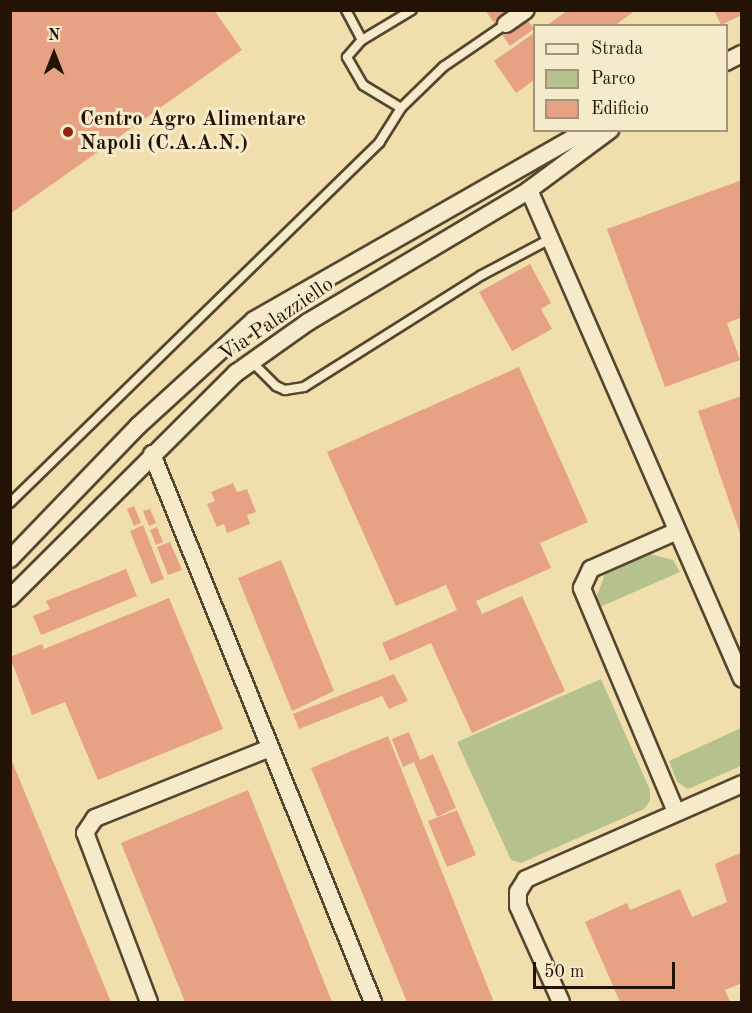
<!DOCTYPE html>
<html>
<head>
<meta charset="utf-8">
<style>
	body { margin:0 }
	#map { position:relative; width:752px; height:1013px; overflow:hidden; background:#f0dfad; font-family:"Old Standard TT",serif }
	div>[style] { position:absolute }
	.green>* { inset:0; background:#b6c28d }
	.building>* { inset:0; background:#e7a283 }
	.roads { filter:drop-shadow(2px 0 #56462f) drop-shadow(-2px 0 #56462f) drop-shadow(0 2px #56462f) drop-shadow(0 -2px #56462f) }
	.service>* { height:8px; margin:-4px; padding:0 4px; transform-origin:4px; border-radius:4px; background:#f5eaca }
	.minor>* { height:16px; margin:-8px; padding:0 8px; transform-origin:8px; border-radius:8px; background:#f5eaca }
	.dots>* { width:16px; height:16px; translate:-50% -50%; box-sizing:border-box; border:3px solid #f5eaca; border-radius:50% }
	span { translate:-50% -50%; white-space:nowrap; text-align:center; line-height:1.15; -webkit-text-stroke:6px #f5eaca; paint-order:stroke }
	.poi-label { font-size:21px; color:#231305; font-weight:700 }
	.left { translate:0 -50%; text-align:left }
	.street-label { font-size:21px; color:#231305 }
	.frame { position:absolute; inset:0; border:12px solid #231305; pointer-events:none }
	.legend { position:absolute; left:533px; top:24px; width:195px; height:108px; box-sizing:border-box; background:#f5eaca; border:2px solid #a1947b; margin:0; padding:8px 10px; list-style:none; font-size:18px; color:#231305 }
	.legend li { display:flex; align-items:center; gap:12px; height:30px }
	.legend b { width:30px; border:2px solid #a1947b }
	.north { position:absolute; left:24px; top:24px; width:60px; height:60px; -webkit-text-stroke:4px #f5eaca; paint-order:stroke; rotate:0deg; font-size:16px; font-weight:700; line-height:24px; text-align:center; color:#231305 }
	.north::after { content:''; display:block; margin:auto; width:21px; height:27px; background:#231305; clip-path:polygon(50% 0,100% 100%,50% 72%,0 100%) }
	.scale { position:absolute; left:533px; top:962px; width:142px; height:27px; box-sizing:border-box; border:3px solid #231305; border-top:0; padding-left:8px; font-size:18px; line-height:21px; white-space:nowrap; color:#231305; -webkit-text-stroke:4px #f5eaca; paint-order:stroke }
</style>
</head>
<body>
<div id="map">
	<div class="green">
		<div style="clip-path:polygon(650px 554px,673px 560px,680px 572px,600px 607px,596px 598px,605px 574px)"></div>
		<div style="clip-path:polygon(601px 679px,650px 790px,650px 801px,644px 809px,521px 863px,511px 860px,457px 742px)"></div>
		<div style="clip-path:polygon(741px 728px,741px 766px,688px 789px,677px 782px,669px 761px)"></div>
	</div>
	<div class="building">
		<div style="clip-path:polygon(10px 10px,214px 10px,242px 50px,10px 214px)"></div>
		<div style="clip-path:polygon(485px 10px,521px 10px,534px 29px,510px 46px)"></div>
		<div style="clip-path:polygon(568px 10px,636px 10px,614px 26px,546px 26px)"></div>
		<div style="clip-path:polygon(714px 10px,742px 10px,742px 15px,721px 25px)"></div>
		<div style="clip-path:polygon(534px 33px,534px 80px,516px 93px,494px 61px)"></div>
		<div style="clip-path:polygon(742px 180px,742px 317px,727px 323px,740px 360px,665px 387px,607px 229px)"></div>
		<div style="clip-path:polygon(530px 264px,551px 303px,541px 309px,552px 329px,512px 351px,479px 292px)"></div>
		<div style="clip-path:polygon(519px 367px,588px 522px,540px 543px,551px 568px,476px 601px,482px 614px,522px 596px,565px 691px,472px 733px,431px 643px,390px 661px,382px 643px,457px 610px,446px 585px,396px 606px,327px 452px)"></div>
		<div style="clip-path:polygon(742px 396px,742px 536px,741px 536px,698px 411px)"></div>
		<div style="clip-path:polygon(233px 483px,237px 492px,247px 489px,256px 512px,247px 515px,250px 524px,227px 533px,224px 524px,217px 527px,207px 504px,215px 501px,211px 492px)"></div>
		<div style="clip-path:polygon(134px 506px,141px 523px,134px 526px,127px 509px)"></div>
		<div style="clip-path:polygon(150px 509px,156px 523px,149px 526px,143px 511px)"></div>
		<div style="clip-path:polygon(143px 525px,164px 579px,151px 584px,130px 531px)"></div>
		<div style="clip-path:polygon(157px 527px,163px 542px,156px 545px,150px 530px)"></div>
		<div style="clip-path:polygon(170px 542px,182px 570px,168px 575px,157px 547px)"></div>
		<div style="clip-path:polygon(281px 560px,334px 691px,292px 711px,238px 578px)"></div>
		<div style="clip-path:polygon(126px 569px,137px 596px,41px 635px,33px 616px,50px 609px,46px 601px)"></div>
		<div style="clip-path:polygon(169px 598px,223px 729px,98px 780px,65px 702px,32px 715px,10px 657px,42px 644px,44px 649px)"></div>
		<div style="clip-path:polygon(394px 674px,408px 701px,389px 709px,382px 696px,299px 729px,293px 714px)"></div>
		<div style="clip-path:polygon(409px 732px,420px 760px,433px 754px,456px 808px,437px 817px,414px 762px,403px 767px,392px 739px)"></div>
		<div style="clip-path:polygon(388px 736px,493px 1000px,486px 1002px,407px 1002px,311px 768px)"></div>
		<div style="clip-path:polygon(10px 759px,11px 759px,111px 1002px,10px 1002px)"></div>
		<div style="clip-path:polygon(248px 790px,332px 1002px,185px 1002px,121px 843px)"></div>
		<div style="clip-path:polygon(457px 810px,476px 855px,447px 867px,428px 821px)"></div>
		<div style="clip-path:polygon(742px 852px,742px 983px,725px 990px,730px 1002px,620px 1002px,585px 922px,627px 903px,630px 910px,680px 889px,692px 917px,727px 902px,715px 864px)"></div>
	</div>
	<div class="roads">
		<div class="service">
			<div style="left:346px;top:10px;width:34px;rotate:62deg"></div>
			<div style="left:401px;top:108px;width:44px;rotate:-148.8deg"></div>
			<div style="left:363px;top:85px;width:32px;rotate:-120deg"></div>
			<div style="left:347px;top:57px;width:23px;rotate:-49deg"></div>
			<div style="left:362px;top:40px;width:58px;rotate:-31deg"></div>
			<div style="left:252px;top:362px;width:34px;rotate:45deg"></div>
			<div style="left:276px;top:386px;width:10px;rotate:24deg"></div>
			<div style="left:285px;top:390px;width:19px;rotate:-9deg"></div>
			<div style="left:304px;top:387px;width:210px;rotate:-32.2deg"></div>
			<div style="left:482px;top:275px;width:77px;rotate:-27.9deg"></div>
			<div style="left:10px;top:503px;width:516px;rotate:-44.29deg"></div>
			<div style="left:379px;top:143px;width:41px;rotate:-57.8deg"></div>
			<div style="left:401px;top:108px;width:59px;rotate:-44.3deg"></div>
			<div style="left:443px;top:67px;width:76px;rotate:-34.3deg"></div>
		</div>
		<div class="minor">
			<div style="left:506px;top:24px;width:24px;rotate:-35deg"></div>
			<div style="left:726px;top:62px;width:18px;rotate:-27deg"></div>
			<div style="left:529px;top:190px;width:533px;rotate:66.46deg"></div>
			<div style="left:152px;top:454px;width:591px;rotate:68.04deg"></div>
			<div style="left:10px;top:559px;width:185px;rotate:-46.1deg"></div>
			<div style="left:138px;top:426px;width:157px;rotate:-42.4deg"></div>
			<div style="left:254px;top:320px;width:383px;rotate:-29.7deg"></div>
			<div style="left:10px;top:598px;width:319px;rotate:-44.9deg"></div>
			<div style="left:236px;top:373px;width:88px;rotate:-35.3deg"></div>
			<div style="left:308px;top:322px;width:257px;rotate:-30.8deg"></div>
			<div style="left:529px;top:190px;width:101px;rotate:-36.5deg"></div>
			<div style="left:676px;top:812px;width:243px;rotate:-112.8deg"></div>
			<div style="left:582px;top:588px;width:21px;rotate:-65deg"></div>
			<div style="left:591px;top:569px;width:94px;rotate:-23.8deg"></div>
			<div style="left:149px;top:1002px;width:181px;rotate:-110.7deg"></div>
			<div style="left:85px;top:833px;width:18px;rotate:-56deg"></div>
			<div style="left:95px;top:818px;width:188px;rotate:-21.8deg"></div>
			<div style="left:561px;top:1002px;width:105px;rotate:-114.1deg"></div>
			<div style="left:518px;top:906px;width:14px;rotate:-90deg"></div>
			<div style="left:518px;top:892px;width:15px;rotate:-58deg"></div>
			<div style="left:526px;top:879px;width:236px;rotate:-23.7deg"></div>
		</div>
	</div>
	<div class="dots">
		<div style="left:68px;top:132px;background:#8f2418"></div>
	</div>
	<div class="poi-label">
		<span class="left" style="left:80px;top:132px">Centro Agro Alimentare<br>Napoli (C.A.A.N.)</span>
	</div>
	<div class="street-label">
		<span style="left:277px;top:320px;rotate:-34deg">Via Palazziello</span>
	</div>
	<div class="frame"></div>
	<ul class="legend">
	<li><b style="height:8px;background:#f5eaca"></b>Strada</li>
	<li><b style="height:16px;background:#b6c28d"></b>Parco</li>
	<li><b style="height:16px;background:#e7a283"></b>Edificio</li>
	</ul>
	<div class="north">N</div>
	<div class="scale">50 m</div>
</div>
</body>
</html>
